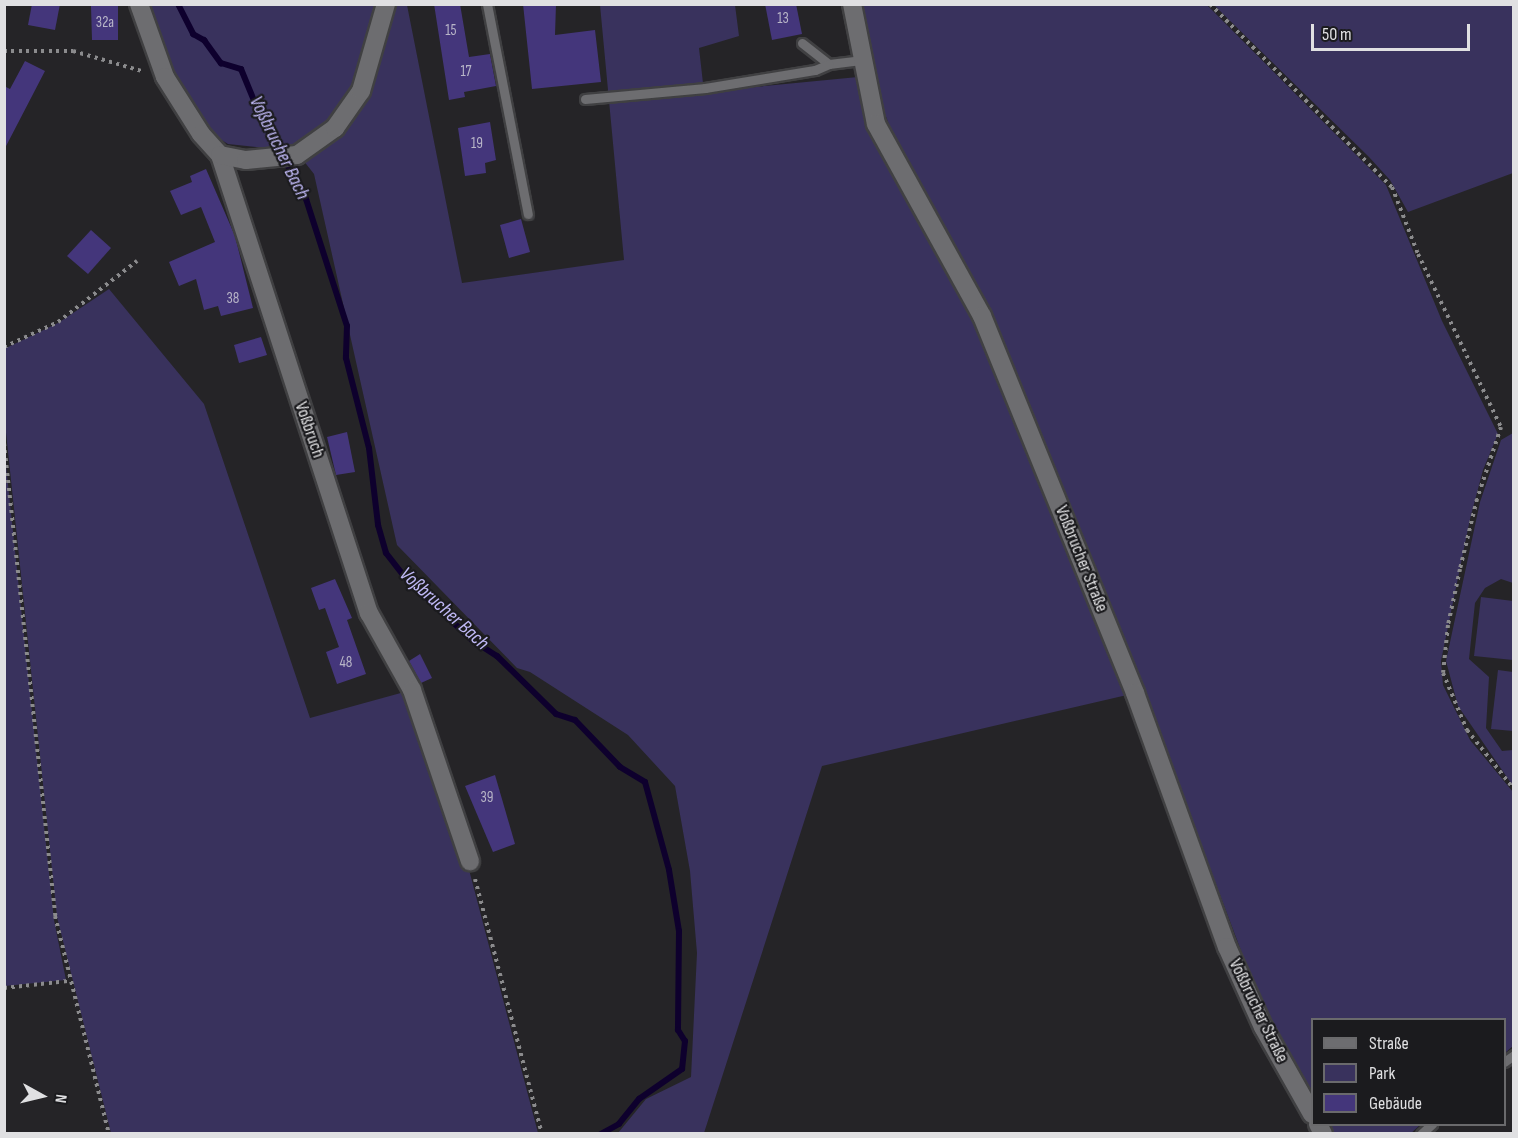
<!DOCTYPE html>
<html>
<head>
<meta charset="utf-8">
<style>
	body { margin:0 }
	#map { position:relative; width:1518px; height:1138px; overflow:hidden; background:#252427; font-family:"Sofia Sans Condensed",sans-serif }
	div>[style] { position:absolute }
	.green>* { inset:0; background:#39325d }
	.stream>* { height:6px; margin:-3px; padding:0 3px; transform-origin:3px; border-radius:3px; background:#0e002d }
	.building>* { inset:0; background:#44367b }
	.path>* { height:4px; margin-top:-2px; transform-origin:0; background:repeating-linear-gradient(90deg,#8b8b8d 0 3px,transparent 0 7.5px) }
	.roads { filter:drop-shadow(2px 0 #404042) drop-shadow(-2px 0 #404042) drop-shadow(0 2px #404042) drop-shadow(0 -2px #404042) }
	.lane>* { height:9px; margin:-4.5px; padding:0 4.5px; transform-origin:4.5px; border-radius:4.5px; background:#6d6d70 }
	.street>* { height:18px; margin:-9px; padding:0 9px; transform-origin:9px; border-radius:9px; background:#6d6d70 }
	span { translate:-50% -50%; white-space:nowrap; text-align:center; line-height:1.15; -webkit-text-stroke:4.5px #1b1b1e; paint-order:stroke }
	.number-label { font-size:15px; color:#b9b6c8 }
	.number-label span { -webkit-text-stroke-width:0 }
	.street-label { font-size:18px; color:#e0e0e2 }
	.water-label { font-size:20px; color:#c0b9f6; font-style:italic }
	.frame { position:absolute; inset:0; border:6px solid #e0e0e2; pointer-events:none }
	.legend { position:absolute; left:1311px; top:1018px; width:195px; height:108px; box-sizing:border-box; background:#1b1b1e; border:2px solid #6a6a6c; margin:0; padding:8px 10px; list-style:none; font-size:18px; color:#e0e0e2 }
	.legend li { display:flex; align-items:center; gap:12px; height:30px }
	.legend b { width:30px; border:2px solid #6a6a6c }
	.north { position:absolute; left:12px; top:1066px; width:60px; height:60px; -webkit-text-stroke:4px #1b1b1e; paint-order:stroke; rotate:98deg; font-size:16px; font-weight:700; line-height:24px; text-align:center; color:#e0e0e2 }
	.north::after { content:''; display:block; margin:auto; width:21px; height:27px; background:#e0e0e2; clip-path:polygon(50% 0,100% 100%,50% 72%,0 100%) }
	.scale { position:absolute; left:1311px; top:24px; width:159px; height:27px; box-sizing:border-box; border:3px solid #e0e0e2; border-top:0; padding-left:8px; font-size:18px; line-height:21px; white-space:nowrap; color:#e0e0e2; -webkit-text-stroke:4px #1b1b1e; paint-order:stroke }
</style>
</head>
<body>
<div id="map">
	<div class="green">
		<div style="clip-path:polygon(146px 5px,383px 5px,358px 88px,317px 139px,284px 150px,228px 144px,207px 131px,174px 73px)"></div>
		<div style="clip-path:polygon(396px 5px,407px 5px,462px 283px,624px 260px,600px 5px,735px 5px,739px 36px,699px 48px,704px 92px,858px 77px,981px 330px,1127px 695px,822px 766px,704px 1133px,618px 1133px,646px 1099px,691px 1077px,697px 953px,690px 871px,675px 786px,628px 735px,530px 672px,517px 668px,397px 545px,314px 174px,303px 160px,329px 144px,354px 119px,373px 87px)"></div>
		<div style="clip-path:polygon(862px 5px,1207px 5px,1386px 185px,1442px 321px,1498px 434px,1483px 470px,1470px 519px,1441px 661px,1443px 685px,1470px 740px,1513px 792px,1514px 1045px,1505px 1053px,1504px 1020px,1312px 1020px,1312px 1099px,1254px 985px,1134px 667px,1003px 340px,894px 138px,882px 106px)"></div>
		<div style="clip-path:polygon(1214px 5px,1513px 5px,1513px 173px,1408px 212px,1390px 180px,1369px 157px)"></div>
		<div style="clip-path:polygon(109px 289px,204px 404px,310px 718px,408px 691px,467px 862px,538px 1133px,111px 1133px,57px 917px,5px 423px,4px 349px,58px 323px)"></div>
		<div style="clip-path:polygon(1513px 433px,1513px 583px,1501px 579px,1485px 588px,1475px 603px,1469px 659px,1489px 677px,1486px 728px,1502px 751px,1513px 750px,1513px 786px,1458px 706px,1446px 661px,1480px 502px,1501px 440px)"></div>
		<div style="clip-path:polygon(5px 456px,54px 920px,66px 980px,5px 986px)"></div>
		<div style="clip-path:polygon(1481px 597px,1513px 601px,1513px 660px,1474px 656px)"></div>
		<div style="clip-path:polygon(1498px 670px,1513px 672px,1513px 731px,1491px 729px)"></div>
		<div style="clip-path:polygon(1326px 1125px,1420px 1125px,1410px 1134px,1331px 1133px)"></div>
	</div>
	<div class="stream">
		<div style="left:178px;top:4px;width:34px;rotate:63deg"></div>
		<div style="left:193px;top:34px;width:13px;rotate:29deg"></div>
		<div style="left:204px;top:40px;width:29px;rotate:54deg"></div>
		<div style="left:221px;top:63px;width:21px;rotate:17deg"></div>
		<div style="left:241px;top:69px;width:50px;rotate:67.6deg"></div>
		<div style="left:260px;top:115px;width:96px;rotate:61.3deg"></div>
		<div style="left:306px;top:199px;width:133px;rotate:72.1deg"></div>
		<div style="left:347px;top:326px;width:32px;rotate:92deg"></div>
		<div style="left:346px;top:358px;width:93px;rotate:75.7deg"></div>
		<div style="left:369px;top:448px;width:78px;rotate:83.3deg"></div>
		<div style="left:378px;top:525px;width:29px;rotate:74deg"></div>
		<div style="left:386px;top:553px;width:29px;rotate:52deg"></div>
		<div style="left:404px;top:576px;width:93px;rotate:43.3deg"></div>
		<div style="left:472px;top:640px;width:30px;rotate:33deg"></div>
		<div style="left:497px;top:656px;width:83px;rotate:44.5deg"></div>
		<div style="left:556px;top:714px;width:20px;rotate:18deg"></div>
		<div style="left:575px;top:720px;width:65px;rotate:46.2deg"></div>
		<div style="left:620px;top:767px;width:29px;rotate:31deg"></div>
		<div style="left:645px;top:782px;width:91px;rotate:74.7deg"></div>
		<div style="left:669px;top:870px;width:62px;rotate:80.7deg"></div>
		<div style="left:679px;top:931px;width:99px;rotate:90.6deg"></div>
		<div style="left:678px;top:1030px;width:13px;rotate:58deg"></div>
		<div style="left:685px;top:1041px;width:28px;rotate:96deg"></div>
		<div style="left:682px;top:1069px;width:52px;rotate:145.1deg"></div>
		<div style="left:639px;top:1099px;width:32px;rotate:129deg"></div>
		<div style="left:619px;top:1124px;width:21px;rotate:151deg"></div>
	</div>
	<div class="building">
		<div style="clip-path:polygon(32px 4px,60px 4px,55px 30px,28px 25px)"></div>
		<div style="clip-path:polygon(434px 4px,460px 4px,469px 57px,490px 54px,496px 86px,464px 92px,465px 97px,449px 100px)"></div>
		<div style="clip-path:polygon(523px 4px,556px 4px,555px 35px,595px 30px,601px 82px,532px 89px)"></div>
		<div style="clip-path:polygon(765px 4px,796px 4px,802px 34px,772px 40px)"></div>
		<div style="clip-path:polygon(91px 6px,118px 6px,118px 40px,92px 40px)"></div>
		<div style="clip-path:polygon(25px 61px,45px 71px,4px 150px,4px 86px,10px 89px)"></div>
		<div style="clip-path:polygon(490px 122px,496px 160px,485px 163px,486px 173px,465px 176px,458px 128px)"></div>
		<div style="clip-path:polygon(206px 169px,235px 236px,253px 308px,221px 316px,218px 306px,204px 310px,196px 279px,179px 286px,169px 262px,215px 242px,201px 207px,181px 215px,170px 191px,192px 182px,190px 176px)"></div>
		<div style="clip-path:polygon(521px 219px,530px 252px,509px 258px,500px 225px)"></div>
		<div style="clip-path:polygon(91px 230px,111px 248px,88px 274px,67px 256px)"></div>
		<div style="clip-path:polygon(261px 337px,267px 355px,239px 363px,234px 345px)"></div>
		<div style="clip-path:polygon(347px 432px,355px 472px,336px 475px,327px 437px)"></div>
		<div style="clip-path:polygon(335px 579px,352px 618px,347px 620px,366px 674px,337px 684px,326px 652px,339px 647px,325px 608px,319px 610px,311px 588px)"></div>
		<div style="clip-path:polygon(420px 654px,432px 678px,421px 683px,409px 661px)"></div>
		<div style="clip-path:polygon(495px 775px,515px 844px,493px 852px,465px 786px)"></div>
	</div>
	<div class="path">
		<div style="left:1210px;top:4px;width:258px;rotate:45.2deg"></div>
		<div style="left:1392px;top:187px;width:72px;rotate:68.8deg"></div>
		<div style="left:1418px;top:254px;width:192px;rotate:64.4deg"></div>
		<div style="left:1501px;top:427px;width:76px;rotate:108.4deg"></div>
		<div style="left:1477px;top:499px;width:72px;rotate:103.7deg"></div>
		<div style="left:1460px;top:569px;width:57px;rotate:102.1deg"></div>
		<div style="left:1448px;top:625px;width:48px;rotate:95.9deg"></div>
		<div style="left:1443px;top:673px;width:62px;rotate:67.2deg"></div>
		<div style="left:1467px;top:730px;width:75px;rotate:51.5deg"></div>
		<div style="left:4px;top:51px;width:69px"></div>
		<div style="left:73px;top:51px;width:72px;rotate:16.2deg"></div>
		<div style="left:4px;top:347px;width:60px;rotate:-24.8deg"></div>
		<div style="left:58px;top:322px;width:100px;rotate:-37.7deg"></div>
		<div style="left:4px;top:443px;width:476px;rotate:83.8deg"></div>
		<div style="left:55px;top:916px;width:225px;rotate:76.1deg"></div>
		<div style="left:475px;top:879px;width:264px;rotate:75.3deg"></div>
		<div style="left:4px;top:988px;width:64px;rotate:-6.2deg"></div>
	</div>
	<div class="roads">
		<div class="lane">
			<div style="left:487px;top:4px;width:214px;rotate:79deg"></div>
			<div style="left:802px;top:43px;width:34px;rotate:38deg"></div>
			<div style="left:829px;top:64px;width:34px;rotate:-7deg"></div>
			<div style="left:585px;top:99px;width:121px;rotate:-5.2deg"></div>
			<div style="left:705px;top:88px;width:111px;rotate:-9.3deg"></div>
			<div style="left:815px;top:70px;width:15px;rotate:-23deg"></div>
			<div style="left:1504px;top:1062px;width:12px;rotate:-35deg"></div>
			<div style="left:1421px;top:1134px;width:15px;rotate:-42deg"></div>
		</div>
		<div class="street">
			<div style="left:139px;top:4px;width:77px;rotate:70.4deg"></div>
			<div style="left:165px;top:77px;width:67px;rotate:57.7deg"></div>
			<div style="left:201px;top:134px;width:28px;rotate:48deg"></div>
			<div style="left:220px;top:155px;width:482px;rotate:72deg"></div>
			<div style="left:369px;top:613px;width:88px;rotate:60.8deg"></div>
			<div style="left:412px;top:690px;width:181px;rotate:71.3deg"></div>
			<div style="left:852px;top:4px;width:122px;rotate:78.7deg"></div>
			<div style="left:876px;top:124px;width:219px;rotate:61.1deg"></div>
			<div style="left:982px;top:316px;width:407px;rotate:67.9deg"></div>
			<div style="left:1135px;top:693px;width:270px;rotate:70.1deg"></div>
			<div style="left:1227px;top:947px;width:88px;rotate:65.8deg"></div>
			<div style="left:1263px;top:1027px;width:100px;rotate:60.6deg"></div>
			<div style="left:220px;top:155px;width:26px;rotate:11deg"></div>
			<div style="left:246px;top:160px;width:51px;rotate:-5.6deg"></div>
			<div style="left:297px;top:155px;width:47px;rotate:-35.4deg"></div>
			<div style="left:335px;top:128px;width:45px;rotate:-54.9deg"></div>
			<div style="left:361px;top:91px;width:91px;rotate:-74deg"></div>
			<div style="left:1318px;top:1124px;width:11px;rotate:63deg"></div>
		</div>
	</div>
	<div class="number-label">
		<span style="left:783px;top:19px">13</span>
		<span style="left:105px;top:23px">32a</span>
		<span style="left:451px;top:31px">15</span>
		<span style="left:466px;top:72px">17</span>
		<span style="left:477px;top:144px">19</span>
		<span style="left:233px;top:299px">38</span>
		<span style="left:346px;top:663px">48</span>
		<span style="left:487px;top:798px">39</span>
	</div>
	<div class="street-label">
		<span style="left:309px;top:430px;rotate:71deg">Voßbruch</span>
		<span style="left:1081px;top:559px;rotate:68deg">Voßbrucher Straße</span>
		<span style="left:1258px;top:1011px;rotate:64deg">Voßbrucher Straße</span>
	</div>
	<div class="water-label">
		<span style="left:279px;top:148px;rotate:64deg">Voßbrucher Bach</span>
		<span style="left:444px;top:609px;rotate:42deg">Voßbrucher Bach</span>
	</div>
	<div class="frame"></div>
	<ul class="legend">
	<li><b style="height:8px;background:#6d6d70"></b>Straße</li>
	<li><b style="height:16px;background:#39325d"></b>Park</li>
	<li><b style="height:16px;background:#44367b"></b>Gebäude</li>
	</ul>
	<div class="north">N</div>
	<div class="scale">50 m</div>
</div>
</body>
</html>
